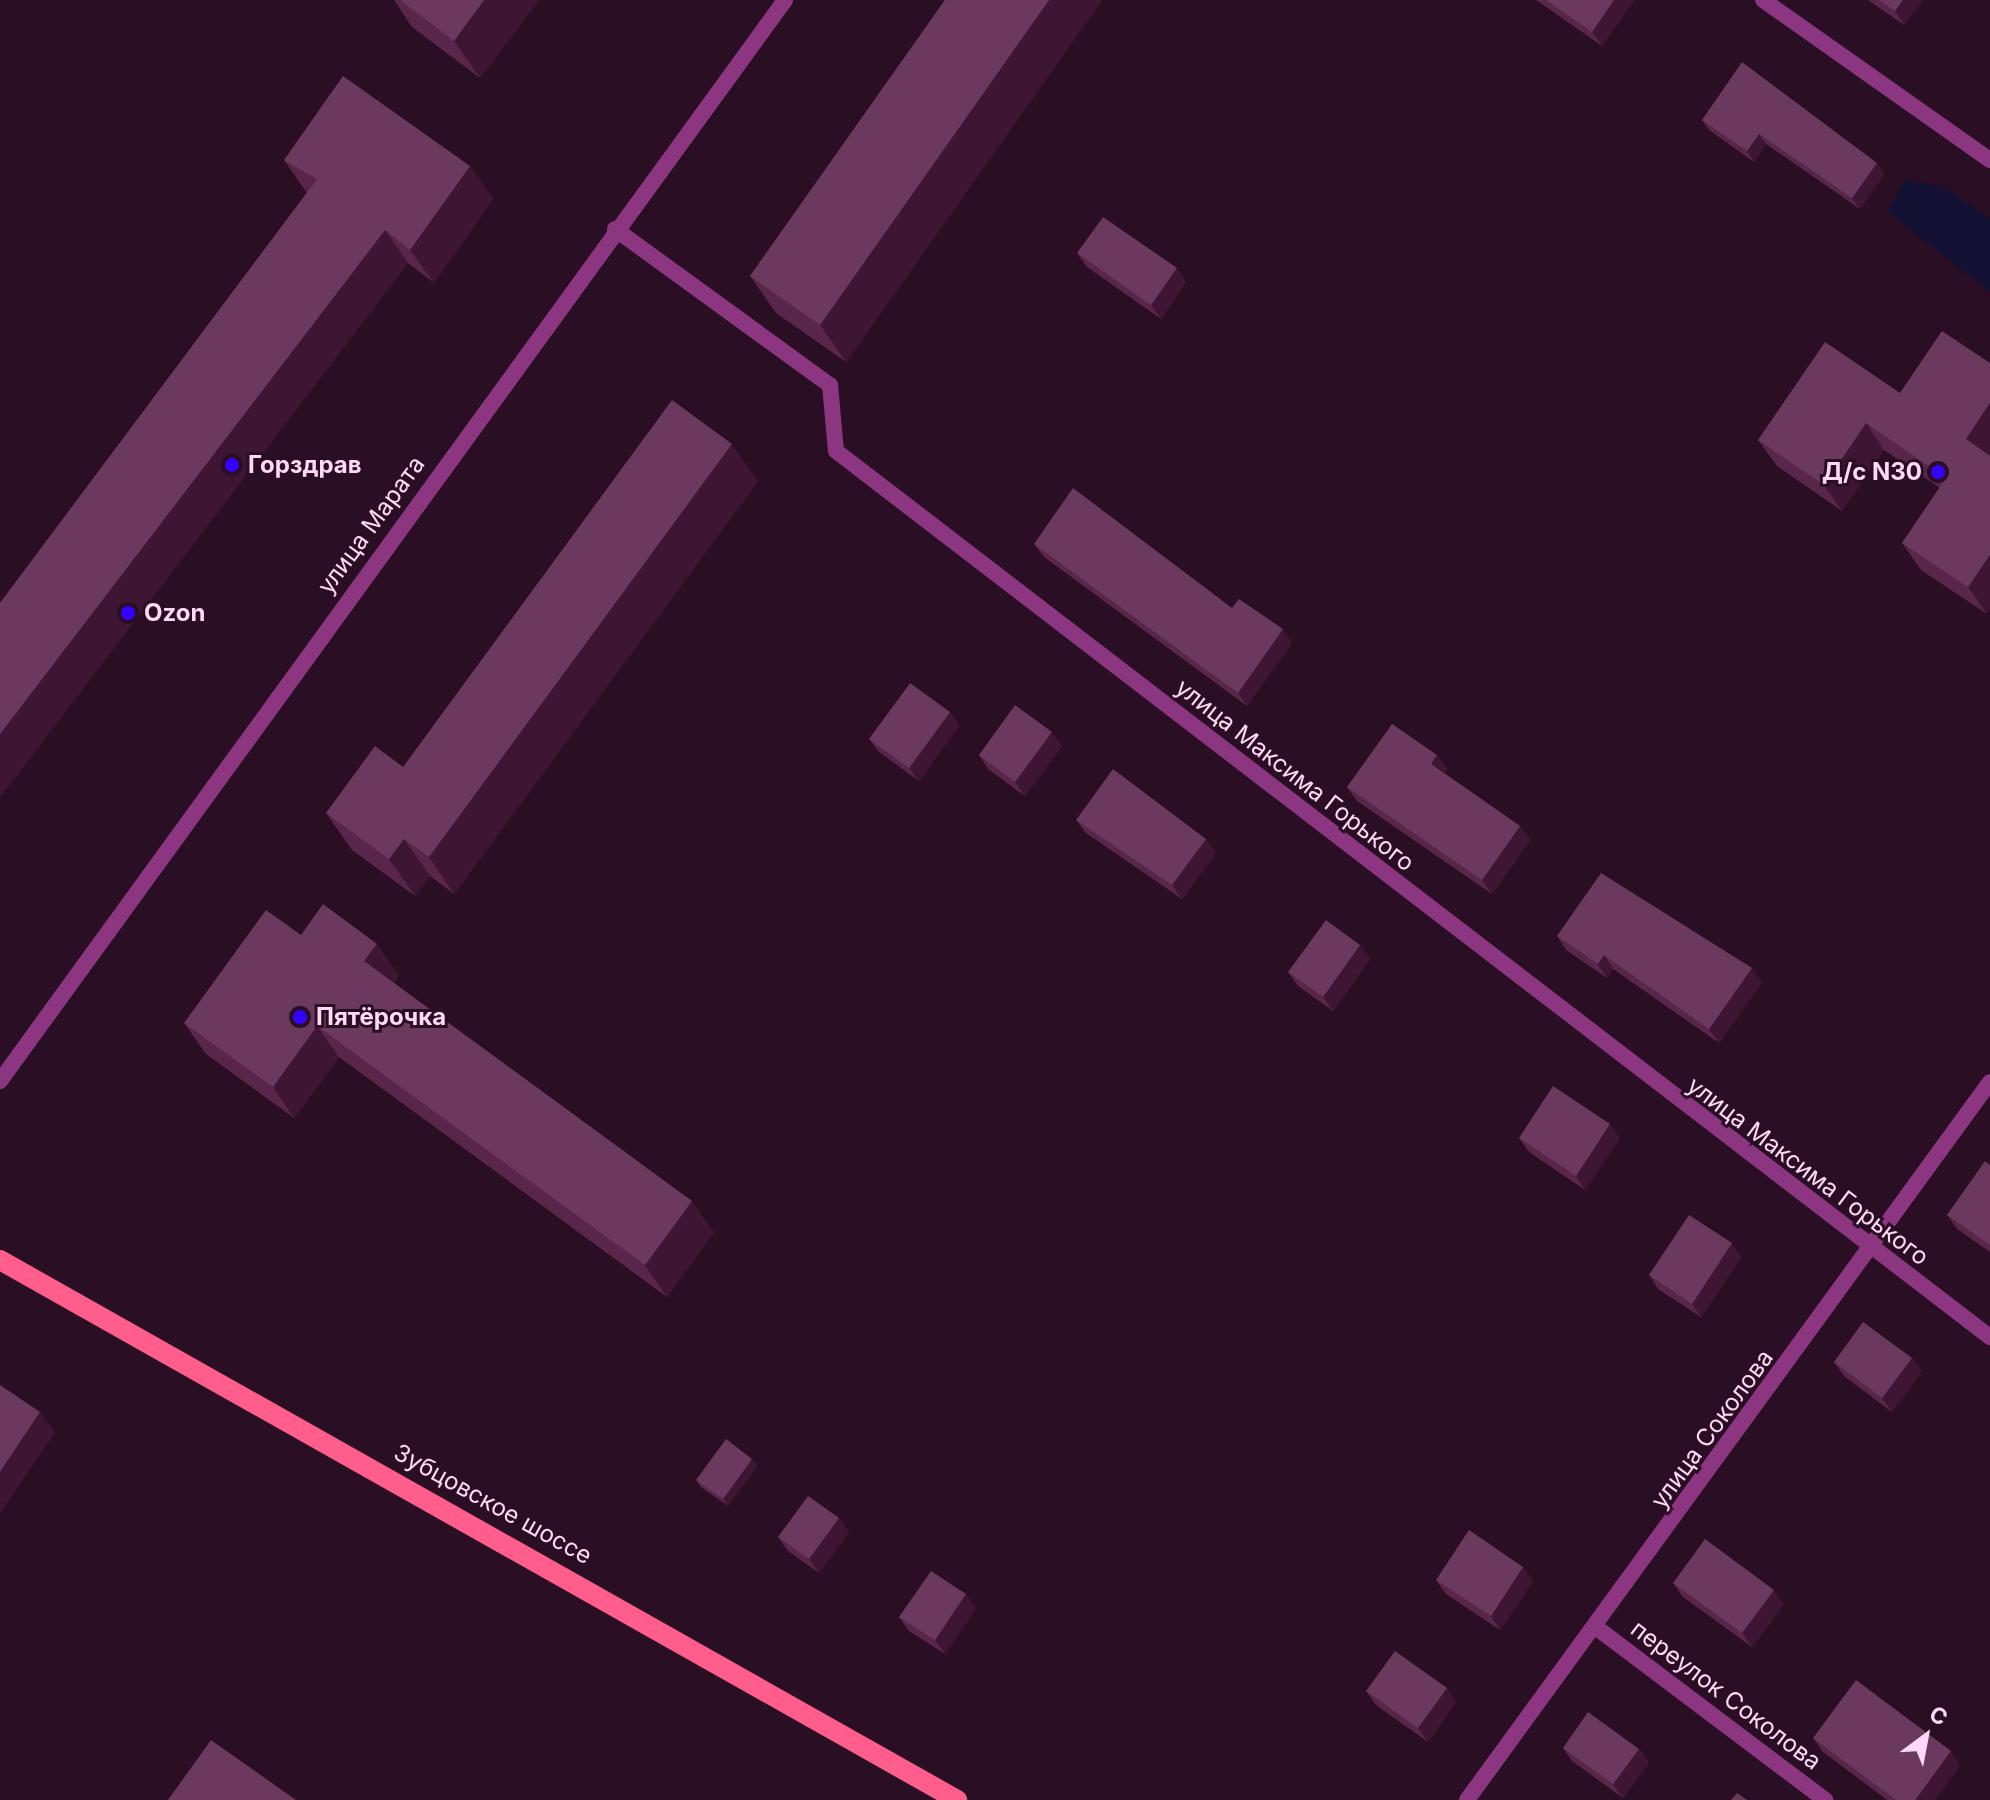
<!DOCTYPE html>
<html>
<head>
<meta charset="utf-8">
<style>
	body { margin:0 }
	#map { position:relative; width:1990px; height:1800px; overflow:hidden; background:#2a0e23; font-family:Inter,sans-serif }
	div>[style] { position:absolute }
	.green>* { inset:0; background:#131134 }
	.minor>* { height:16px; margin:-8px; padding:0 8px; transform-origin:8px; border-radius:8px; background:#8c3681 }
	.primary>* { height:20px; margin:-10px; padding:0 10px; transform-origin:10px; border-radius:10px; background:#ff5e8c }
	.wall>* { inset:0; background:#59264a }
	.shaded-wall>* { inset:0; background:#3e1533 }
	.building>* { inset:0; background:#6a395d }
	.dots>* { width:22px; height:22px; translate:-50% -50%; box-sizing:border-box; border:4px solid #2a0e23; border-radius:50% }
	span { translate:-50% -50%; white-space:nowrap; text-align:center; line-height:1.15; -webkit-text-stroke:6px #2a0e23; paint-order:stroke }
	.poi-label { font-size:24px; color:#ffd7f7; font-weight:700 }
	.left { translate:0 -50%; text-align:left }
	.right { translate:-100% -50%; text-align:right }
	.street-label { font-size:24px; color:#ffd7f7 }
	.north { position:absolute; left:1886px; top:1696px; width:80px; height:80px; -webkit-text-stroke:6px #2a0e23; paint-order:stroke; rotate:32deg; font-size:22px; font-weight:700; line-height:32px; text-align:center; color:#ffd7f7 }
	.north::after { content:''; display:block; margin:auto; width:28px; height:36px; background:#ffd7f7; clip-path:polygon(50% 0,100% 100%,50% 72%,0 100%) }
</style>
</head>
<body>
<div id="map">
	<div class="green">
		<div style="clip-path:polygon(1905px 180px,1944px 187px,1990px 219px,1990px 292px,1888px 212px)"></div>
	</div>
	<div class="minor">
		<div style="left:1763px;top:0;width:278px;rotate:35.2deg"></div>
		<div style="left:615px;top:229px;width:266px;rotate:36deg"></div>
		<div style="left:830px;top:385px;width:66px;rotate:84.8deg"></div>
		<div style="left:836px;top:451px;width:1455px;rotate:37.52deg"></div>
		<div style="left:0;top:1081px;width:1336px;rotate:-54.01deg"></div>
		<div style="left:1597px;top:1628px;width:286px;rotate:37deg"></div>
		<div style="left:1467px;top:1800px;width:888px;rotate:-53.93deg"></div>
	</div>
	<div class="primary">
		<div style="left:0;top:1260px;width:1099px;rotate:29.43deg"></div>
	</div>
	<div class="wall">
		<div style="clip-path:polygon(394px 0,539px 0,480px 78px,412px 27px)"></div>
		<div style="clip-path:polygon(945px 0,1102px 0,846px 362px,776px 313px,750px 276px)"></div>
		<div style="clip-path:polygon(1536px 0,1634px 0,1602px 46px)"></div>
		<div style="clip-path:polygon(1868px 0,1923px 0,1904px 25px)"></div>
		<div style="clip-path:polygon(1702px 120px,1877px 163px,1884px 174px,1860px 209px,1766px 144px,1754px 162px,1709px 130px)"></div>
		<div style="clip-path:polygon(284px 160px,470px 166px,493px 199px,434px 283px,408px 263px,0 797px,0 603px,307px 193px)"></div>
		<div style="clip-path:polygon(1077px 253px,1186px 282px,1161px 319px,1087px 267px)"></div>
		<div style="clip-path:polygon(1942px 331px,1987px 614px,1921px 570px,1902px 543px,1940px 488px,1884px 450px,1842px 511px,1777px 466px,1758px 440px,1900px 393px)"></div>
		<div style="clip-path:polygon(758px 481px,454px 894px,430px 876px,415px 896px,352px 850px,326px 813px,403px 767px)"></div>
		<div style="clip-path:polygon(1034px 544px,1232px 608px,1292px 643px,1247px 706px,1044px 557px)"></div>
		<div style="clip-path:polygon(950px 712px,959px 726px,919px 781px,879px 752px,869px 739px)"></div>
		<div style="clip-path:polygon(1062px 746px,1025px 796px,988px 769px,979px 755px)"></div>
		<div style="clip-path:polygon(1437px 755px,1447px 769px,1444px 773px,1520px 826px,1530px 840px,1492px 894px,1357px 801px,1347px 787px)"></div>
		<div style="clip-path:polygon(1076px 820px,1206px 839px,1216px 853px,1182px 899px,1086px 833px)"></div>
		<div style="clip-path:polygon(301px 935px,399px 975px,394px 983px,714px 1232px,667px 1297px,339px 1057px,294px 1118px,206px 1054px,184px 1023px)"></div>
		<div style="clip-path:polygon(1557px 936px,1762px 982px,1719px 1043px,1613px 969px,1607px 978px,1566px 950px)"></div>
		<div style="clip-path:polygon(1360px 945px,1370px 959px,1333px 1011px,1298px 986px,1288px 972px)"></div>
		<div style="clip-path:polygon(1519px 1138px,1620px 1138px,1585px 1190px,1529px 1152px)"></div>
		<div style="clip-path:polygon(1990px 1165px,1990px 1252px,1957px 1229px,1947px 1215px)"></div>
		<div style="clip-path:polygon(1741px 1257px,1701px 1317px,1658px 1289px,1649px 1275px)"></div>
		<div style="clip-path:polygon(1912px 1358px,1922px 1371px,1892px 1412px,1844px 1376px,1834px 1362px)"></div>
		<div style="clip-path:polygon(752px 1459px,757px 1466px,728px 1506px,701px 1487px,696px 1480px)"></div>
		<div style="clip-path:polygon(839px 1518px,849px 1532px,819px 1573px,788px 1551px,778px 1537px)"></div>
		<div style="clip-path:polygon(1523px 1567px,1533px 1581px,1500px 1630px,1446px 1594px,1436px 1580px)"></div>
		<div style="clip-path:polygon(1673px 1583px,1784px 1604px,1752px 1647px,1683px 1597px)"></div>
		<div style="clip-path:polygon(976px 1608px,945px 1654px,909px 1631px,899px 1617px)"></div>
		<div style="clip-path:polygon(1447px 1688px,1456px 1702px,1428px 1742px,1376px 1705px,1366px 1691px)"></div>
		<div style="clip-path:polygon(1813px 1738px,1960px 1765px,1935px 1800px,1887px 1800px,1823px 1752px)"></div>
		<div style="clip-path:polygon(1563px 1748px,1639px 1749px,1649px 1763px,1623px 1798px,1572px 1761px)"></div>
	</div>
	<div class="shaded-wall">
		<div style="clip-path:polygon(484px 0,539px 0,480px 78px,454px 41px)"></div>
		<div style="clip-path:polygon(1049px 0,1102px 0,846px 362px,820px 325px)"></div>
		<div style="clip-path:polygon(1614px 0,1634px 0,1602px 46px,1592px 32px)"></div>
		<div style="clip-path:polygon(1903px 0,1923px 0,1904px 25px,1895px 11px)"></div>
		<div style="clip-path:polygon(1759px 134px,1766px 144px,1754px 162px,1747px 151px)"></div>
		<div style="clip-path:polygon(1877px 163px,1884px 174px,1860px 209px,1852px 198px)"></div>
		<div style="clip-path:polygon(470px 166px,493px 199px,434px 283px,410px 250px)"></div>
		<div style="clip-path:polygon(385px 230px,408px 263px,0 797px,0 734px)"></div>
		<div style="clip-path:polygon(1177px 268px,1186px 282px,1161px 319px,1151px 305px)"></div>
		<div style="clip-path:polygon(1990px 403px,1990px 457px,1966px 439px)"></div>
		<div style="clip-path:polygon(1866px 423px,1884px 450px,1842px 511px,1824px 485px)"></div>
		<div style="clip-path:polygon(732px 444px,758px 481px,454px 894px,429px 857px)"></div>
		<div style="clip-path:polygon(1990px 555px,1990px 609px,1987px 614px,1968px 587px)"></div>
		<div style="clip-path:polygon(1283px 629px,1292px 643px,1247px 706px,1238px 693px)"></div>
		<div style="clip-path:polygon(950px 712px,959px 726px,919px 781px,909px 768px)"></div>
		<div style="clip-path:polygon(1052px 732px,1062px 746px,1025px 796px,1015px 782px)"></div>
		<div style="clip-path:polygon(1437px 755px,1447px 769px,1441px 777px,1431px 764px)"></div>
		<div style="clip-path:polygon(1520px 826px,1530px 840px,1492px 894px,1482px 880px)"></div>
		<div style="clip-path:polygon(404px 839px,430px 876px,415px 896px,389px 859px)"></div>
		<div style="clip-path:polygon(1206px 839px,1216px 853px,1182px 899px,1172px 885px)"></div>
		<div style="clip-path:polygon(377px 944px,399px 975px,386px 993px,364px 961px)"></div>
		<div style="clip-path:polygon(1360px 945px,1370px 959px,1333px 1011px,1323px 997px)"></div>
		<div style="clip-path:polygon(1604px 955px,1613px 969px,1607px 978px,1598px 964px)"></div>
		<div style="clip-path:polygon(1752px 968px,1762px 982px,1719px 1043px,1709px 1029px)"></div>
		<div style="clip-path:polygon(317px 1026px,339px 1057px,294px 1118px,273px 1087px)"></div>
		<div style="clip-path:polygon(1610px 1124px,1620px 1138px,1585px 1190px,1576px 1176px)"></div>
		<div style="clip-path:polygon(692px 1201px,714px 1232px,667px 1297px,645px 1265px)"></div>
		<div style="clip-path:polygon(1732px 1243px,1741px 1257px,1701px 1317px,1692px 1304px)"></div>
		<div style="clip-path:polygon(1912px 1358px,1922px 1371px,1892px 1412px,1882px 1398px)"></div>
		<div style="clip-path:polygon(40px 1412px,55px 1433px,0 1513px,0 1472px)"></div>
		<div style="clip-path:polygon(752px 1459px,757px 1466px,728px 1506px,723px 1499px)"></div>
		<div style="clip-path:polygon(839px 1518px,849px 1532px,819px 1573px,809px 1559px)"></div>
		<div style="clip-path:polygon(1523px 1567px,1533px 1581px,1500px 1630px,1491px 1616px)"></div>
		<div style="clip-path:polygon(1774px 1590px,1784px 1604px,1752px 1647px,1742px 1633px)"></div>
		<div style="clip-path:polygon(966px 1594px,976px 1608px,945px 1654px,935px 1640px)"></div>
		<div style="clip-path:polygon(1447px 1688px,1456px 1702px,1428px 1742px,1418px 1728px)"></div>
		<div style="clip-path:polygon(1639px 1749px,1649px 1763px,1623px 1798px,1613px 1784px)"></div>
		<div style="clip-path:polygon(1951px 1751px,1960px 1765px,1935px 1800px,1915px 1800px)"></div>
	</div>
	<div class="building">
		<div style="clip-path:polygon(400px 0,484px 0,454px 41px)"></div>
		<div style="clip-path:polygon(945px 0,1049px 0,820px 325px,750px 276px)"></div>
		<div style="clip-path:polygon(1546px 0,1614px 0,1592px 32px)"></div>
		<div style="clip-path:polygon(1879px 0,1903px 0,1895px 11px)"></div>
		<div style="clip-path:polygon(1742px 62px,1877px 163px,1852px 198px,1759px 134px,1747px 151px,1702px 120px)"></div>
		<div style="clip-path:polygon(343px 76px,470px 166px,410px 250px,385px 230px,0 734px,0 603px,317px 179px,284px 160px)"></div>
		<div style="clip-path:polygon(1103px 217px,1177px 268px,1151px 305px,1077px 253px)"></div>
		<div style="clip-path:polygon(1942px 331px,1990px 363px,1990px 403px,1966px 439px,1990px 456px,1990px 555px,1968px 587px,1902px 543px,1946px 478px,1866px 423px,1824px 485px,1758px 440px,1825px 342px,1900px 393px)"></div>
		<div style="clip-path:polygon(672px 400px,732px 444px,429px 857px,404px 839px,389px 859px,326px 813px,375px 746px,403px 767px)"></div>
		<div style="clip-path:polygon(1073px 488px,1232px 608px,1239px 599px,1283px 629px,1238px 693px,1034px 544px)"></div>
		<div style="clip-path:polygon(910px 683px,950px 712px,909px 768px,869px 739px)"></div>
		<div style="clip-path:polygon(1015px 705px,1052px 732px,1015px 782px,979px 755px)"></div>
		<div style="clip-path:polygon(1392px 724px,1437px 755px,1431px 764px,1520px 826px,1482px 880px,1347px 787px)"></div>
		<div style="clip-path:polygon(1113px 769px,1206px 839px,1172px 885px,1076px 820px)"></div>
		<div style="clip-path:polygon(1601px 873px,1752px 968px,1709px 1029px,1604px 955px,1598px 964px,1557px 936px)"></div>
		<div style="clip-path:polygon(323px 904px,377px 944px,364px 961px,692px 1201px,645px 1265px,317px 1026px,273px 1087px,184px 1023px,266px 910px,301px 935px)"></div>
		<div style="clip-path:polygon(1326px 920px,1360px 945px,1323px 997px,1288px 972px)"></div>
		<div style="clip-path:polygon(1553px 1086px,1610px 1124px,1576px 1176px,1519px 1138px)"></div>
		<div style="clip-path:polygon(1985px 1161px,1990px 1165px,1990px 1245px,1947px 1215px)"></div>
		<div style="clip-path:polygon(1689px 1215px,1732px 1243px,1692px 1304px,1649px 1275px)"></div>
		<div style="clip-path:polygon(1863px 1322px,1912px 1358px,1882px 1398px,1834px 1362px)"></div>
		<div style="clip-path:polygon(0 1385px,40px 1412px,0 1472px)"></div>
		<div style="clip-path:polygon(726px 1439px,752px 1459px,723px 1499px,696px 1480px)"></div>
		<div style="clip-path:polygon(808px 1496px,839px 1518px,809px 1559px,778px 1537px)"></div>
		<div style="clip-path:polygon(1469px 1530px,1523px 1567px,1491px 1616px,1436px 1580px)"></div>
		<div style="clip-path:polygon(1705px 1539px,1774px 1590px,1742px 1633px,1673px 1583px)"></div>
		<div style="clip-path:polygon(931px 1571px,966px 1594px,935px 1640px,899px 1617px)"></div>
		<div style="clip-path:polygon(1395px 1651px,1447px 1688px,1418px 1728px,1366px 1691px)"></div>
		<div style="clip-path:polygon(1856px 1680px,1951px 1751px,1915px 1800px,1896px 1800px,1813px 1738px)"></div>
		<div style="clip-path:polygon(1588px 1712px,1639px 1749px,1613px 1784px,1563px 1748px)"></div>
		<div style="clip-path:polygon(211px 1740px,296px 1800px,168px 1800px)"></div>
		<div style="clip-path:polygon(1737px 1793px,1747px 1800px,1731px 1800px)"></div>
	</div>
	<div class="dots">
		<div style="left:232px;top:465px;background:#3303ff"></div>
		<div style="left:1938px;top:472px;background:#3303ff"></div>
		<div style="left:128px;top:613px;background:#3303ff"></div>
		<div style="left:300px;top:1017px;background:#3303ff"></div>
	</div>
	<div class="poi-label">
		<span class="left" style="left:248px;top:465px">Горздрав</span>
		<span class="right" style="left:1922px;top:472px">Д/с N30</span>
		<span class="left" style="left:144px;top:613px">Ozon</span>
		<span class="left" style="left:316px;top:1017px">Пятёрочка</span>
	</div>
	<div class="street-label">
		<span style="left:371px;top:525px;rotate:-54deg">улица Марата</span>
		<span style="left:1295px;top:775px;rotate:38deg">улица Максима Горького</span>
		<span style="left:1808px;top:1171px;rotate:37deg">улица Максима Горького</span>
		<span style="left:1712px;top:1429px;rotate:-54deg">улица Соколова</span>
		<span style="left:493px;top:1504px;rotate:29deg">Зубцовское шоссе</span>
		<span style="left:1726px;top:1695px;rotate:37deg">переулок Соколова</span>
	</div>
	<div class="north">С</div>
</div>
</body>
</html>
